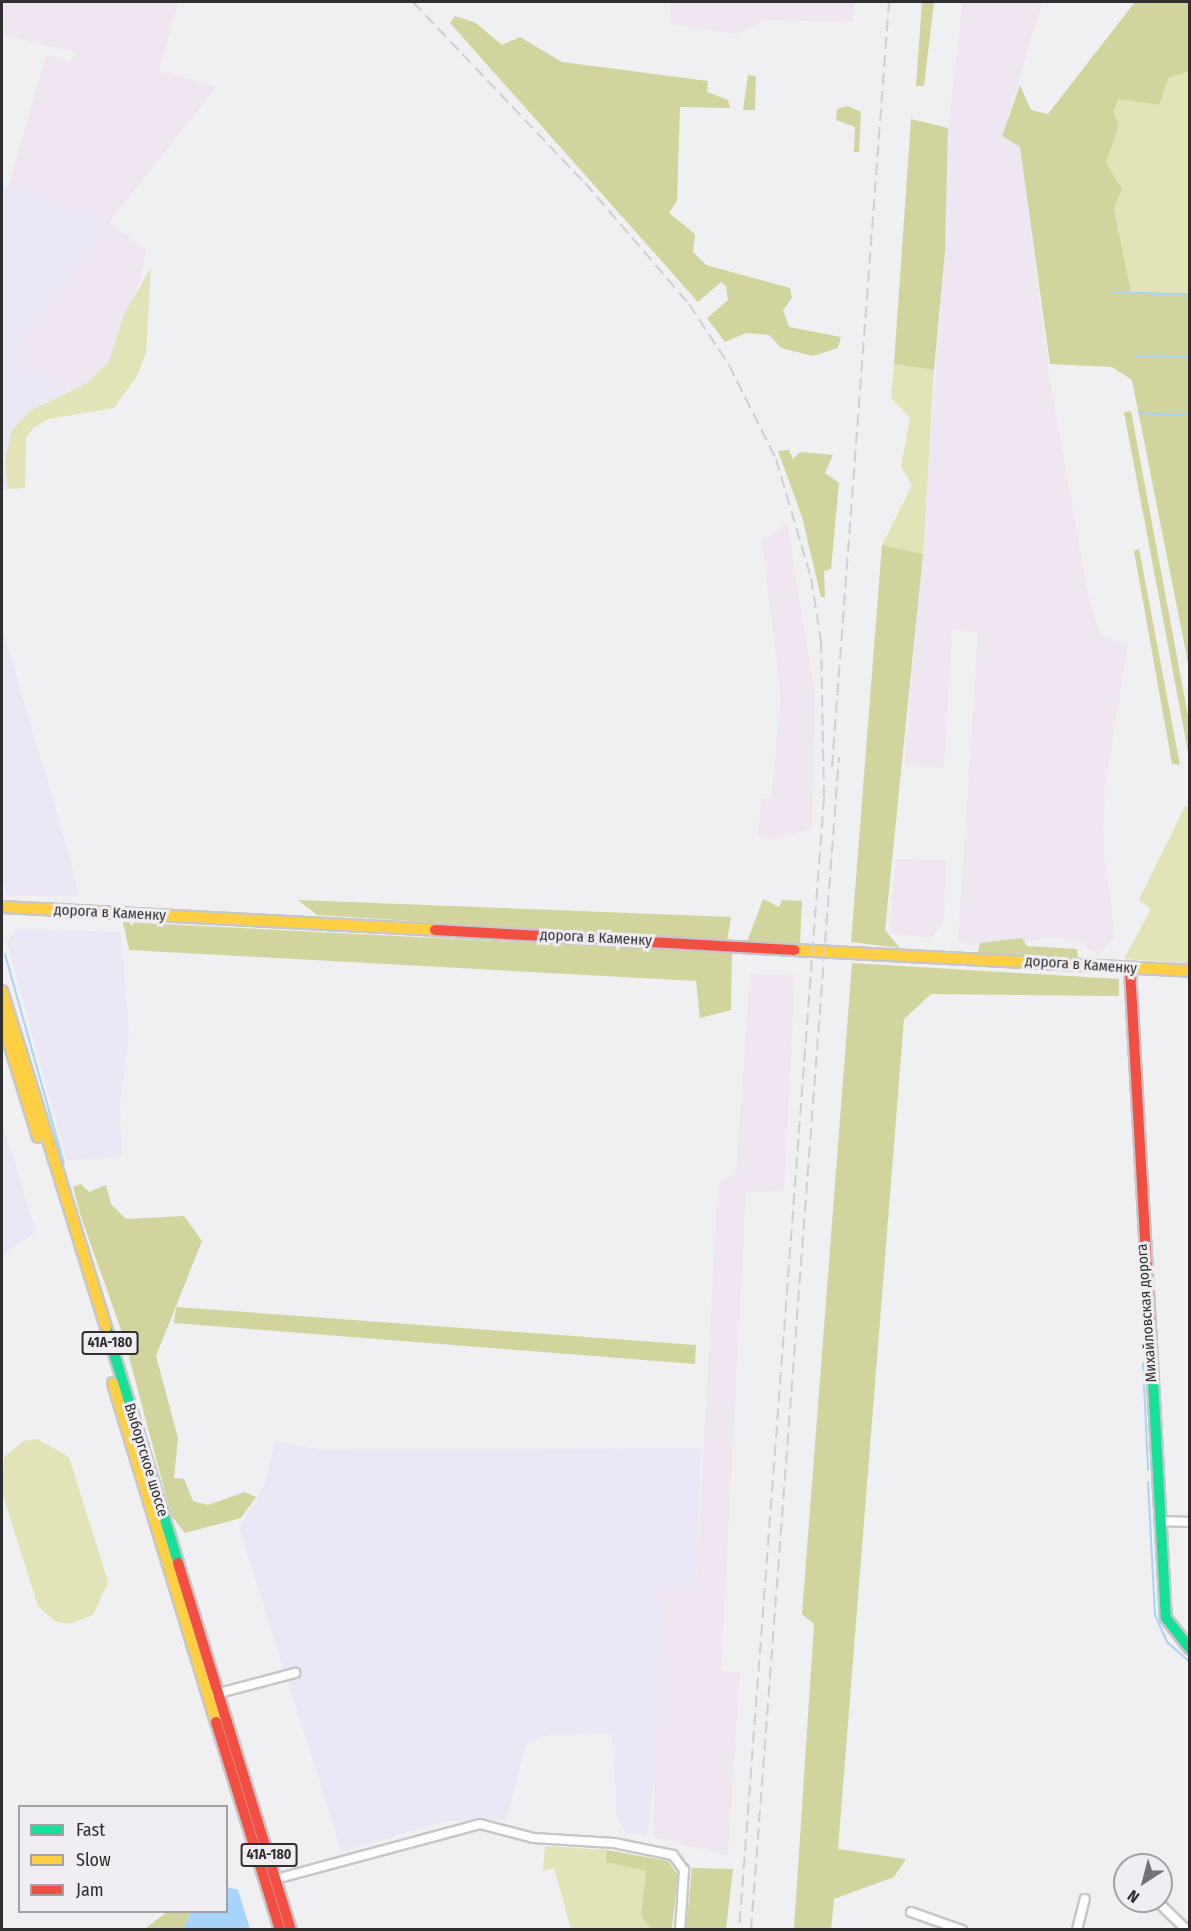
<!DOCTYPE html>
<html>
<head>
<meta charset="utf-8">
<style>
	body { margin:0 }
	#map { position:relative; width:1191px; height:1931px; overflow:hidden; background:#f0eff2; font-family:"Fira Sans Condensed",sans-serif }
	div>[style] { position:absolute }
	.commercial>* { inset:0; background:#ece7f5 }
	.industrial>* { inset:0; background:#efe6f2 }
	.green>* { inset:0; background:#e2e3b6 }
	.forest>* { inset:0; background:#d2d49e }
	.water>* { inset:0; background:#a9d4fa }
	.stream>* { height:2px; margin:-1px; padding:0 1px; transform-origin:1px; border-radius:1px; background:#a9d4fa }
	.roads { filter:drop-shadow(2px 0 #c7c6c8) drop-shadow(-2px 0 #c7c6c8) drop-shadow(0 2px #c7c6c8) drop-shadow(0 -2px #c7c6c8) }
	.street>* { height:8px; margin:-4px; padding:0 4px; transform-origin:4px; border-radius:4px; background:#fdfdfd }
	.fast>* { height:10px; margin:-5px; padding:0 5px; transform-origin:5px; border-radius:5px; background:#16e098 }
	.slow>* { height:10px; margin:-5px; padding:0 5px; transform-origin:5px; border-radius:5px; background:#ffcf43 }
	.jam>* { height:10px; margin:-5px; padding:0 5px; transform-origin:5px; border-radius:5px; background:#f24e42 }
	.rail>* { height:2px; margin-top:-1px; transform-origin:0; background:repeating-linear-gradient(90deg,#d0d0d0 0 12px,transparent 0 18px) }
	span { translate:-50% -50%; white-space:nowrap; text-align:center; line-height:1.15; -webkit-text-stroke:6px #f0eef3; paint-order:stroke }
	.shield-label span { padding:2px 4px; background:#f0eef3; border:2px solid; border-radius:4px; -webkit-text-stroke-width:0 }
	.shield-label { font-size:14px; color:#2f2e30; font-weight:700 }
	.street-label { font-size:15px; color:#2f2e30 }
	.frame { position:absolute; inset:0; border:3px solid #2f2e30; pointer-events:none }
	.legend { position:absolute; left:18px; top:1805px; width:210px; height:108px; box-sizing:border-box; background:#f0eef3; border:2px solid #a3a1a5; margin:0; padding:8px 10px; list-style:none; font-size:18px; color:#2f2e30 }
	.legend li { display:flex; align-items:center; gap:12px; height:30px }
	.legend b { width:30px; border:2px solid #a3a1a5 }
	.north { position:absolute; left:1113px; top:1853px; width:60px; height:60px; box-sizing:border-box; background:#f0eef3; border:2px solid #a3a1a5; border-radius:50%; rotate:216deg; font-size:16px; font-weight:700; line-height:24px; text-align:center; color:#2f2e30 }
	.north::after { content:''; display:block; margin:auto; width:21px; height:27px; background:#737274; clip-path:polygon(50% 0,100% 100%,50% 72%,0 100%) }
</style>
</head>
<body>
<div id="map">
	<div class="commercial">
		<div style="clip-path:polygon(2px 186px,109px 223px,12px 351px,64px 393px,30px 411px,5px 461px,8px 489px,2px 493px)"></div>
		<div style="clip-path:polygon(2px 627px,74px 872px,78px 896px,7px 896px,2px 879px)"></div>
		<div style="clip-path:polygon(16px 929px,121px 932px,129px 1035px,120px 1107px,122px 1156px,67px 1161px,7px 942px)"></div>
		<div style="clip-path:polygon(2px 1122px,36px 1232px,2px 1255px)"></div>
		<div style="clip-path:polygon(275px 1441px,322px 1450px,701px 1448px,696px 1589px,660px 1588px,657px 1752px,647px 1836px,625px 1833px,617px 1815px,612px 1733px,548px 1735px,526px 1743px,506px 1820px,444px 1821px,342px 1852px,239px 1528px,264px 1486px)"></div>
	</div>
	<div class="industrial">
		<div style="clip-path:polygon(2px 2px,178px 2px,159px 71px,217px 86px,109px 222px,146px 250px,139px 283px,109px 362px,87px 383px,64px 393px,12px 352px,108px 223px,8px 188px,46px 55px,70px 62px,76px 52px,2px 35px)"></div>
		<div style="clip-path:polygon(672px 2px,854px 2px,852px 22px,767px 20px,737px 34px,669px 24px)"></div>
		<div style="clip-path:polygon(963px 2px,1042px 2px,1002px 136px,1020px 147px,1050px 380px,1087px 589px,1100px 635px,1128px 644px,1105px 786px,1103px 845px,1115px 938px,1097px 954px,1082px 943px,1054px 938px,973px 946px,958px 942px,978px 633px,952px 628px,944px 768px,905px 765px,945px 251px,948px 128px)"></div>
		<div style="clip-path:polygon(787px 523px,815px 696px,812px 829px,771px 839px,758px 835px,761px 798px,771px 798px,781px 697px,762px 541px)"></div>
		<div style="clip-path:polygon(895px 859px,946px 860px,944px 921px,931px 938px,890px 933px)"></div>
		<div style="clip-path:polygon(750px 974px,795px 975px,784px 1191px,746px 1192px,721px 1671px,740px 1672px,728px 1855px,653px 1837px,660px 1588px,696px 1589px,718px 1184px,736px 1173px)"></div>
	</div>
	<div class="green">
		<div style="clip-path:polygon(1189px 71px,1189px 293px,1131px 292px,1114px 209px,1122px 188px,1106px 163px,1118px 126px,1113px 112px,1119px 99px,1159px 104px,1169px 78px)"></div>
		<div style="clip-path:polygon(151px 268px,146px 353px,137px 376px,114px 408px,48px 419px,33px 428px,26px 438px,25px 488px,8px 489px,5px 461px,12px 430px,30px 411px,87px 383px,109px 362px,124px 314px)"></div>
		<div style="clip-path:polygon(894px 364px,934px 370px,923px 554px,882px 545px,912px 485px,901px 467px,910px 418px,891px 398px)"></div>
		<div style="clip-path:polygon(1185px 806px,1190px 806px,1189px 963px,1124px 959px,1151px 909px,1139px 900px)"></div>
		<div style="clip-path:polygon(37px 1439px,69px 1457px,108px 1582px,93px 1615px,69px 1624px,55px 1621px,38px 1606px,2px 1492px,4px 1457px,24px 1441px)"></div>
		<div style="clip-path:polygon(545px 1846px,607px 1850px,607px 1862px,646px 1871px,641px 1915px,651px 1929px,571px 1929px,554px 1868px,543px 1871px)"></div>
	</div>
	<div class="forest">
		<div style="clip-path:polygon(922px 2px,934px 2px,924px 86px,916px 86px)"></div>
		<div style="clip-path:polygon(1135px 2px,1189px 2px,1189px 71px,1169px 78px,1159px 105px,1119px 99px,1113px 112px,1119px 125px,1106px 163px,1122px 188px,1114px 209px,1131px 292px,1189px 293px,1189px 668px,1132px 380px,1112px 367px,1050px 364px,1020px 147px,1002px 136px,1020px 85px,1031px 110px,1048px 114px)"></div>
		<div style="clip-path:polygon(455px 16px,476px 23px,502px 45px,520px 37px,562px 62px,708px 81px,707px 92px,728px 100px,730px 108px,680px 107px,677px 201px,669px 213px,695px 234px,693px 252px,706px 265px,790px 288px,792px 298px,783px 310px,789px 327px,841px 337px,838px 348px,813px 356px,781px 348px,769px 335px,746px 333px,725px 342px,707px 318px,728px 300px,726px 286px,721px 282px,698px 302px,450px 23px)"></div>
		<div style="clip-path:polygon(748px 75px,756px 76px,755px 110px,743px 110px)"></div>
		<div style="clip-path:polygon(848px 106px,861px 112px,859px 152px,854px 152px,855px 127px,836px 120px,837px 109px)"></div>
		<div style="clip-path:polygon(911px 119px,948px 128px,945px 251px,934px 370px,894px 364px)"></div>
		<div style="clip-path:polygon(1131px 411px,1189px 721px,1189px 757px,1124px 412px)"></div>
		<div style="clip-path:polygon(789px 450px,793px 459px,800px 452px,833px 455px,825px 473px,839px 483px,831px 569px,824px 571px,825px 597px,821px 597px,802px 517px,778px 451px)"></div>
		<div style="clip-path:polygon(882px 545px,923px 554px,885px 930px,900px 948px,851px 942px)"></div>
		<div style="clip-path:polygon(1139px 549px,1180px 765px,1172px 764px,1134px 551px)"></div>
		<div style="clip-path:polygon(763px 899px,779px 907px,782px 900px,802px 901px,800px 944px,747px 942px)"></div>
		<div style="clip-path:polygon(298px 900px,731px 917px,727px 941px,317px 915px)"></div>
		<div style="clip-path:polygon(123px 922px,732px 953px,731px 1010px,700px 1018px,696px 981px,129px 950px)"></div>
		<div style="clip-path:polygon(1022px 938px,1027px 946px,1077px 949px,1078px 959px,978px 953px,980px 943px)"></div>
		<div style="clip-path:polygon(852px 963px,1119px 979px,1119px 996px,931px 994px,904px 1019px,838px 1849px,906px 1859px,894px 1877px,834px 1899px,831px 1929px,794px 1929px,814px 1624px,802px 1614px)"></div>
		<div style="clip-path:polygon(81px 1184px,89px 1192px,106px 1185px,111px 1204px,126px 1219px,184px 1216px,202px 1241px,156px 1356px,178px 1438px,174px 1478px,184px 1479px,193px 1501px,208px 1505px,245px 1492px,256px 1497px,241px 1518px,185px 1533px,171px 1515px,124px 1338px,80px 1214px,73px 1187px)"></div>
		<div style="clip-path:polygon(176px 1307px,696px 1345px,695px 1364px,174px 1323px)"></div>
		<div style="clip-path:polygon(607px 1850px,668px 1861px,678px 1875px,672px 1929px,651px 1929px,641px 1916px,646px 1871px,606px 1862px)"></div>
		<div style="clip-path:polygon(692px 1868px,733px 1869px,726px 1929px,686px 1929px)"></div>
		<div style="clip-path:polygon(167px 1912px,191px 1912px,183px 1929px,143px 1930px)"></div>
	</div>
	<div class="water">
		<div style="clip-path:polygon(227px 1887px,238px 1890px,250px 1929px,183px 1929px,191px 1912px,226px 1912px)"></div>
	</div>
	<div class="stream">
		<div style="left:1114px;top:292px;width:76px;rotate:2.3deg"></div>
		<div style="left:1137px;top:356px;width:53px;rotate:1.1deg"></div>
		<div style="left:1139px;top:413px;width:51px;rotate:2.2deg"></div>
		<div style="left:5px;top:954px;width:218px;rotate:74.3deg"></div>
		<div style="left:1143px;top:1363px;width:107px;rotate:87.3deg"></div>
		<div style="left:1148px;top:1482px;width:133px;rotate:87deg"></div>
		<div style="left:1155px;top:1615px;width:30px;rotate:66deg"></div>
		<div style="left:1167px;top:1642px;width:30px;rotate:41deg"></div>
	</div>
	<div class="roads">
		<div class="street">
			<div style="left:1160px;top:1521px;width:30px;rotate:2deg"></div>
			<div style="left:215px;top:1694px;width:83px;rotate:-14.7deg"></div>
			<div style="left:276px;top:1879px;width:211px;rotate:-15.1deg"></div>
			<div style="left:480px;top:1824px;width:56px;rotate:14.5deg"></div>
			<div style="left:534px;top:1838px;width:80px;rotate:3.6deg"></div>
			<div style="left:614px;top:1843px;width:60px;rotate:11.5deg"></div>
			<div style="left:673px;top:1855px;width:19px;rotate:54deg"></div>
			<div style="left:684px;top:1870px;width:60px;rotate:93.8deg"></div>
			<div style="left:1161px;top:1905px;width:36px;rotate:44deg"></div>
			<div style="left:911px;top:1912px;width:54px;rotate:19.4deg"></div>
			<div style="left:1077px;top:1930px;width:32px;rotate:-76deg"></div>
		</div>
		<div class="fast">
			<div style="left:106px;top:1327px;width:247px;rotate:73deg"></div>
			<div style="left:1152px;top:1362px;width:256px;rotate:86.9deg"></div>
			<div style="left:1166px;top:1618px;width:39px;rotate:52deg"></div>
		</div>
		<div class="slow">
			<div style="left:2px;top:907px;width:434px;rotate:3deg"></div>
			<div style="left:794px;top:950px;width:397px;rotate:3deg"></div>
			<div style="left:2px;top:991px;width:352px;rotate:72.8deg"></div>
			<div style="left:2px;top:1020px;width:122px;rotate:72.9deg"></div>
			<div style="left:113px;top:1383px;width:354px;rotate:73.1deg"></div>
		</div>
		<div class="jam">
			<div style="left:435px;top:930px;width:360px;rotate:3.2deg"></div>
			<div style="left:1130px;top:969px;width:394px;rotate:86.8deg"></div>
			<div style="left:178px;top:1563px;width:384px;rotate:72.9deg"></div>
			<div style="left:216px;top:1722px;width:218px;rotate:72.9deg"></div>
		</div>
	</div>
	<div class="rail">
		<div style="left:413px;top:2px;width:250px;rotate:46.5deg"></div>
		<div style="left:585px;top:183px;width:160px;rotate:49.3deg"></div>
		<div style="left:689px;top:304px;width:73px;rotate:56.7deg"></div>
		<div style="left:729px;top:365px;width:105px;rotate:63.4deg"></div>
		<div style="left:776px;top:459px;width:124px;rotate:73.6deg"></div>
		<div style="left:811px;top:578px;width:64px;rotate:81deg"></div>
		<div style="left:821px;top:641px;width:157px;rotate:88.9deg"></div>
		<div style="left:824px;top:798px;width:1135px;rotate:94.29deg"></div>
		<div style="left:832px;top:767px;width:767px;rotate:-85.74deg"></div>
		<div style="left:751px;top:1930px;width:1176px;rotate:-85.71deg"></div>
	</div>
	<div class="shield-label">
		<span style="left:110px;top:1343px">41А-180</span>
		<span style="left:269px;top:1855px">41А-180</span>
	</div>
	<div class="street-label">
		<span style="left:110px;top:913px;rotate:3deg">дорога в Каменку</span>
		<span style="left:596px;top:938px;rotate:3deg">дорога в Каменку</span>
		<span style="left:1081px;top:965px;rotate:4deg">дорога в Каменку</span>
		<span style="left:1147px;top:1313px;rotate:-94deg">Михайловская дорога</span>
		<span style="left:146px;top:1460px;rotate:73deg">Выборгское шоссе</span>
	</div>
	<div class="frame"></div>
	<ul class="legend">
	<li><b style="height:8px;background:#16e098"></b>Fast</li>
	<li><b style="height:8px;background:#ffcf43"></b>Slow</li>
	<li><b style="height:8px;background:#f24e42"></b>Jam</li>
	</ul>
	<div class="north">N</div>
</div>
</body>
</html>
